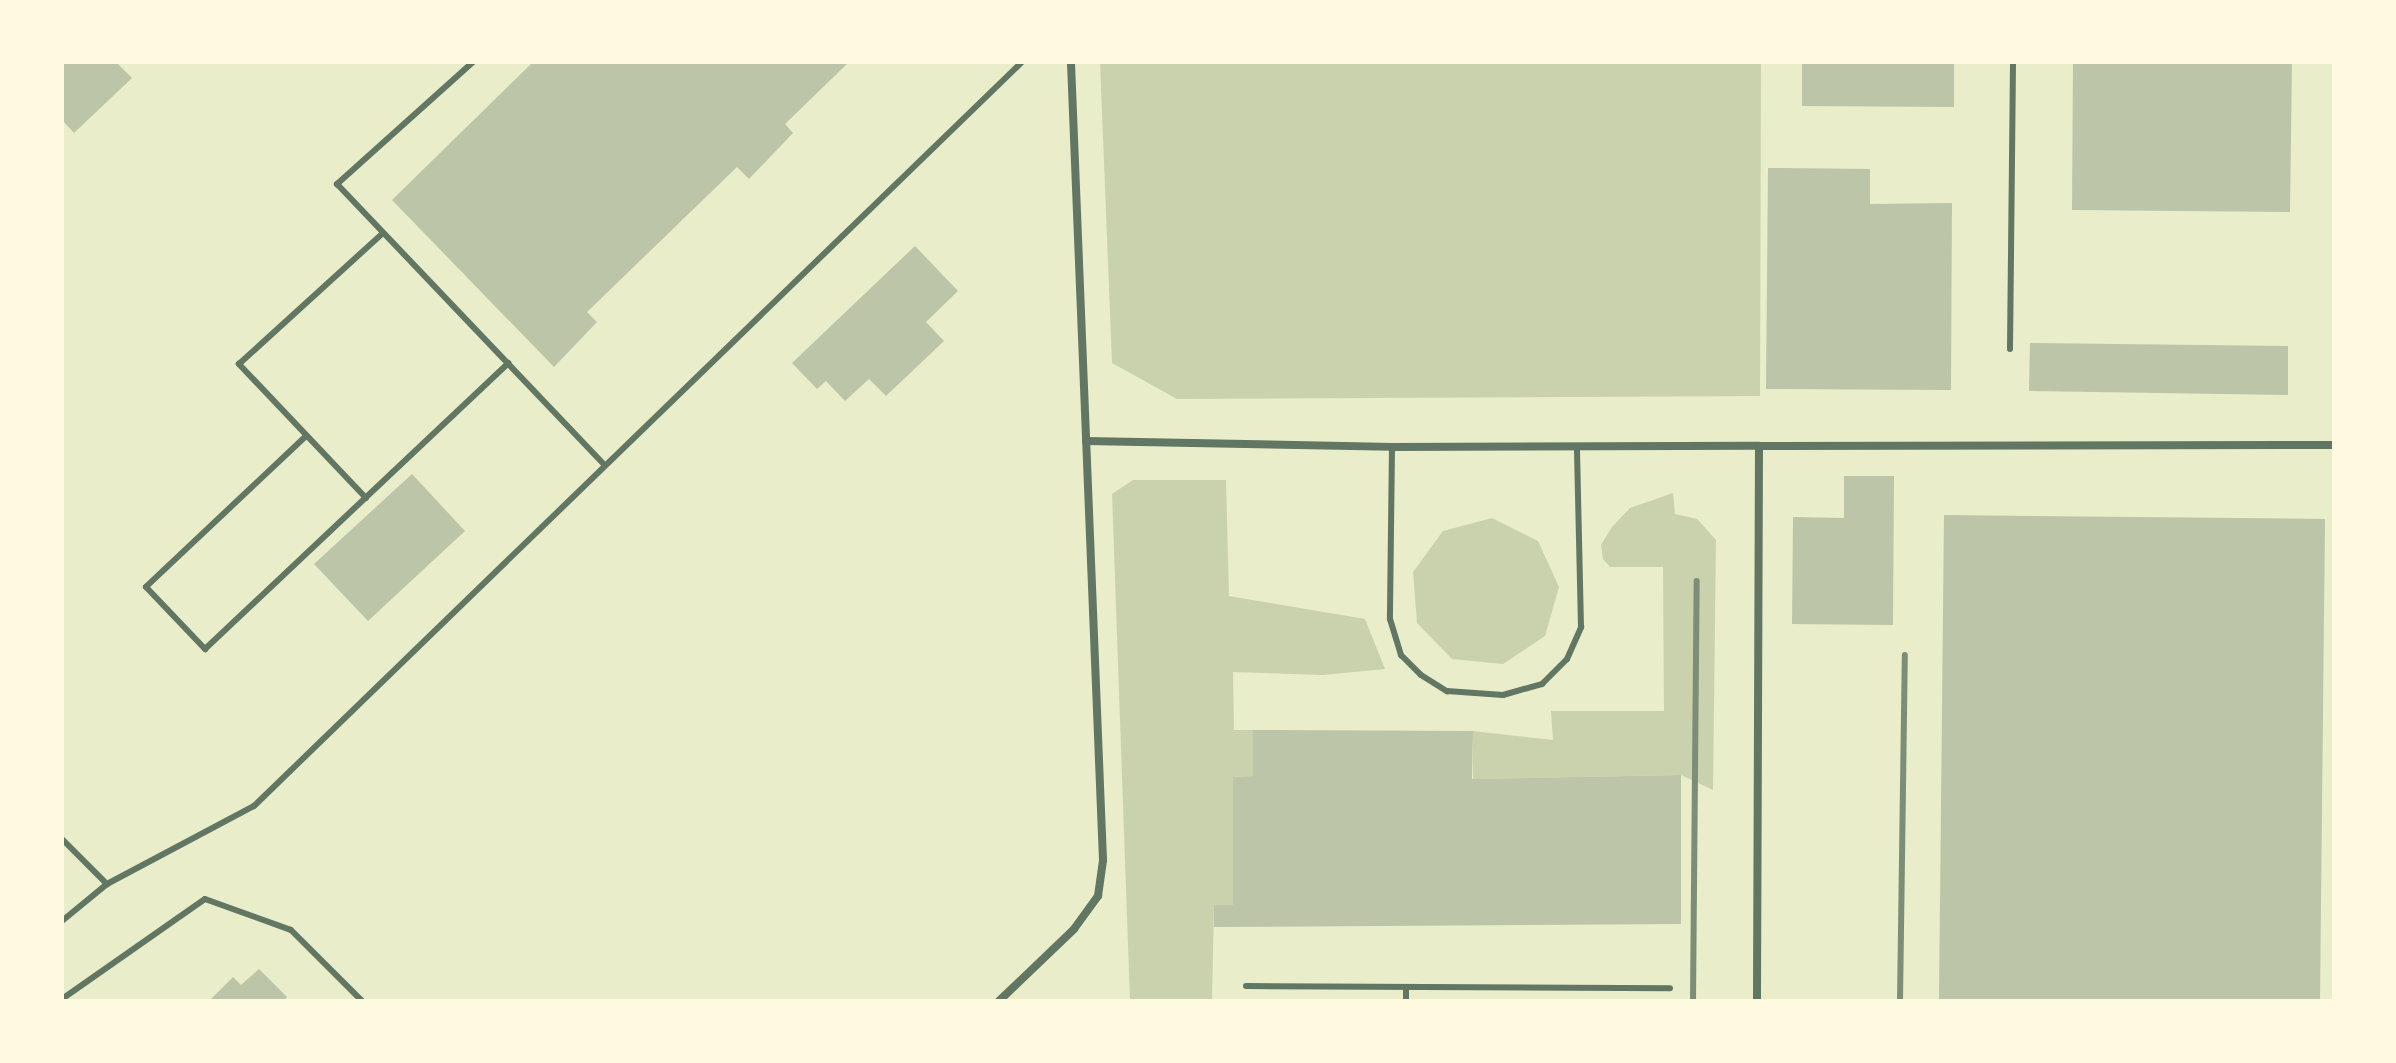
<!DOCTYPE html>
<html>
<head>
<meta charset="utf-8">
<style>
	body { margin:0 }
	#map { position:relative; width:2396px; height:1063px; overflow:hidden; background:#e9edc9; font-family:"Fira Sans",sans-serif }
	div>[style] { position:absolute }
	.green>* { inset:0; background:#cad2ad }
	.building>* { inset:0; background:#bcc5a7 }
	.service>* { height:6px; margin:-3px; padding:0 3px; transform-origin:3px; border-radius:3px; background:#617663 }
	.minor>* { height:8px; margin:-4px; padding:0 4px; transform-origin:4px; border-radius:4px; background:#617663 }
	.rail>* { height:6px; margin:-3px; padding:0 3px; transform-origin:3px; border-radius:3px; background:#7c8e77 }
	span { translate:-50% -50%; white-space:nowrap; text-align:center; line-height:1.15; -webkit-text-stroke:6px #fefae0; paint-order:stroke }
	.frame { position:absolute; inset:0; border:64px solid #fefae0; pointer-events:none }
</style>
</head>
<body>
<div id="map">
	<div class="green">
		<div style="clip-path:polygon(1100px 62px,1761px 62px,1760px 396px,1177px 399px,1112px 363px)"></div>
		<div style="clip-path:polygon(1133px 480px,1226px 480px,1229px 596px,1365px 619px,1385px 669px,1323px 675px,1233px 672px,1234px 730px,1253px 730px,1253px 776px,1233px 777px,1233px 905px,1214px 905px,1212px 1001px,1130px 1001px,1112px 494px)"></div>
		<div style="clip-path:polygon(1673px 493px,1675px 514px,1697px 519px,1716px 540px,1713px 790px,1681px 775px,1473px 779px,1473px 731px,1553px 740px,1551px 711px,1664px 711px,1663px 567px,1610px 567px,1603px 559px,1601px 545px,1612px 527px,1630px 508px)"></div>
		<div style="clip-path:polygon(1492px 518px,1538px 541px,1559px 587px,1545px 636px,1503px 664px,1452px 659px,1417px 623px,1413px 572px,1443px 531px)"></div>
	</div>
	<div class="building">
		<div style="clip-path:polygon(62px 62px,116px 62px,132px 78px,74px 133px,62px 120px)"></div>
		<div style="clip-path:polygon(533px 62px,849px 62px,785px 124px,793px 133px,749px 179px,737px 167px,587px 312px,597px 322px,554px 367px,392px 200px)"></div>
		<div style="clip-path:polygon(1802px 62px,1954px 62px,1954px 107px,1802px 106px)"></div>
		<div style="clip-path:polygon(2073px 62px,2292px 62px,2290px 212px,2072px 210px)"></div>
		<div style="clip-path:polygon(1768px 168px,1870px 169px,1870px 204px,1952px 203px,1951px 390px,1766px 389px)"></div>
		<div style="clip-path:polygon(915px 246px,958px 291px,926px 322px,944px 341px,886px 396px,869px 379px,845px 401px,826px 381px,817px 389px,792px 363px)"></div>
		<div style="clip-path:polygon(2030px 343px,2288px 346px,2288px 395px,2029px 391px)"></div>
		<div style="clip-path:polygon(412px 474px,465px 531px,368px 621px,314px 564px)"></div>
		<div style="clip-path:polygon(1844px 476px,1894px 476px,1893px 625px,1792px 624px,1793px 517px,1844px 518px)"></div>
		<div style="clip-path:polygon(1944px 515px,2325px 519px,2320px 1001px,1939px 1001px)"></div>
		<div style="clip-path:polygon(1253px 730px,1473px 731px,1472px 779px,1681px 775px,1681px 924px,1214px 927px,1214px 905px,1233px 905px,1233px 777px,1253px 776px)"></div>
		<div style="clip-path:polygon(259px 969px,287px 997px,284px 1001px,209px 1001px,233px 977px,241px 985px)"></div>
	</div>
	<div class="service">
		<div style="left:473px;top:62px;width:183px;rotate:138.1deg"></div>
		<div style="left:337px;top:184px;width:388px;rotate:46.4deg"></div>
		<div style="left:2010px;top:349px;width:287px;rotate:-89.4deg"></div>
		<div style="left:306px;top:436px;width:220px;rotate:136.7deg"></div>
		<div style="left:146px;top:587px;width:86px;rotate:46.4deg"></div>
		<div style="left:205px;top:649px;width:417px;rotate:-43.3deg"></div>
		<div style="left:1392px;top:447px;width:172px;rotate:90.7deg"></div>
		<div style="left:1390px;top:619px;width:38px;rotate:73deg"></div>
		<div style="left:1401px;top:655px;width:28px;rotate:45deg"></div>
		<div style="left:1421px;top:675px;width:31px;rotate:32deg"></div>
		<div style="left:1447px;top:691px;width:56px;rotate:4.1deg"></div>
		<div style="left:1503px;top:695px;width:41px;rotate:-15.8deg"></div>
		<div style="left:1542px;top:684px;width:35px;rotate:-45deg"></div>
		<div style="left:1567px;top:659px;width:35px;rotate:-66deg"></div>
		<div style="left:1581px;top:627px;width:180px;rotate:-91.3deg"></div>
		<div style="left:366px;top:498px;width:185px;rotate:-133.5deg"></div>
		<div style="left:239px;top:364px;width:193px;rotate:-42.3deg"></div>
		<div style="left:62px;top:839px;width:64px;rotate:45deg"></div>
		<div style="left:62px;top:921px;width:58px;rotate:-39.4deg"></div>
		<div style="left:107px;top:884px;width:166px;rotate:-28deg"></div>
		<div style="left:254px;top:806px;width:1069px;rotate:-44.09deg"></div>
		<div style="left:1246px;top:986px;width:424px;rotate:0.3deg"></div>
		<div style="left:62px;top:999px;width:174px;rotate:-35deg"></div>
		<div style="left:205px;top:899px;width:91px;rotate:19.8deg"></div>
		<div style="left:291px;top:930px;width:100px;rotate:45deg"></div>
		<div style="left:1406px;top:1001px;width:14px;rotate:-90deg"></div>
	</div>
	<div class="minor">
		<div style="left:1086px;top:441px;width:306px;rotate:1.1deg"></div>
		<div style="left:1392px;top:447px;width:367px;rotate:-0.2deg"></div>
		<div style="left:1759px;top:446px;width:555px;rotate:90.21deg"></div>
		<div style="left:1759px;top:446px;width:575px;rotate:-0.1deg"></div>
		<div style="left:999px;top:1001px;width:104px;rotate:-43.8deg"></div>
		<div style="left:1074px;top:929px;width:41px;rotate:-54deg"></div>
		<div style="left:1098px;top:896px;width:36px;rotate:-82deg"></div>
		<div style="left:1103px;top:860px;width:799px;rotate:-92.3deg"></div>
	</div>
	<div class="rail">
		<div style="left:1693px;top:1001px;width:420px;rotate:-89.5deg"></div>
		<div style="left:1900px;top:1001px;width:346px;rotate:-89.2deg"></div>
	</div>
	<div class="frame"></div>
</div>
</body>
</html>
